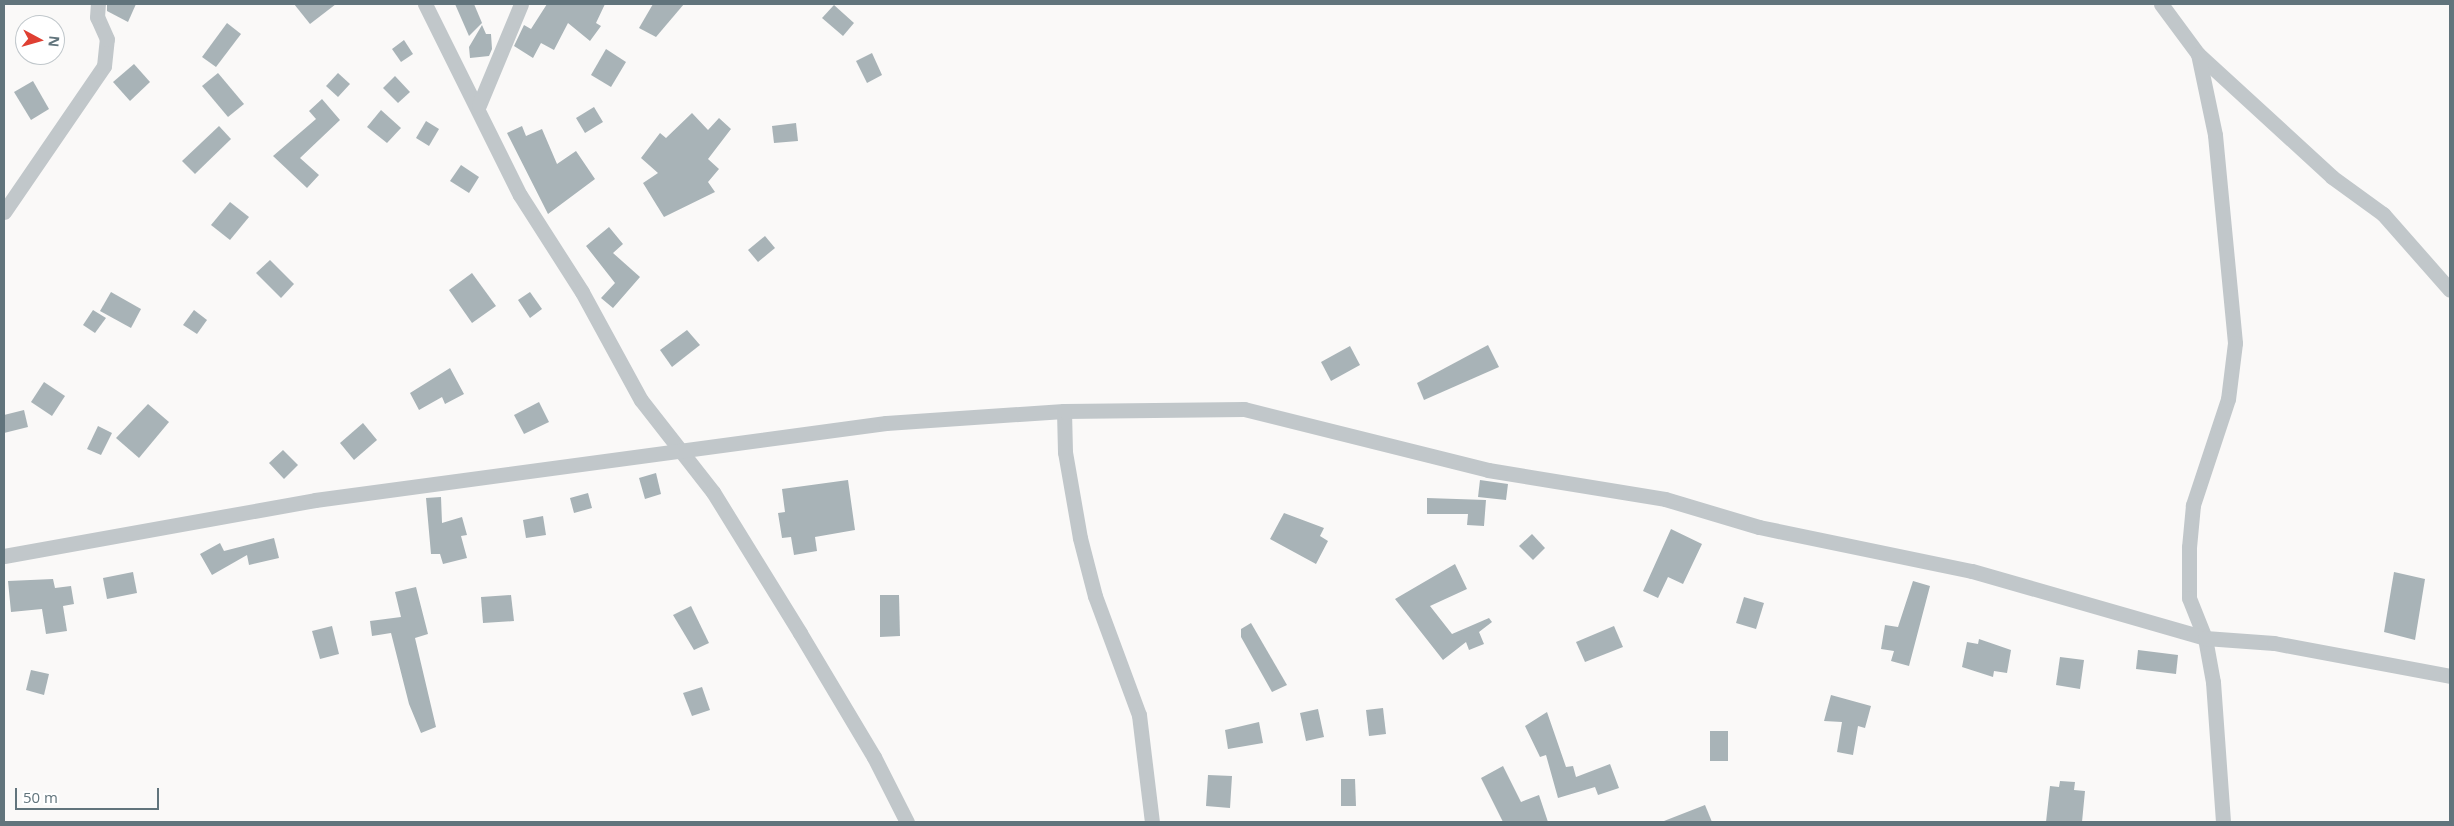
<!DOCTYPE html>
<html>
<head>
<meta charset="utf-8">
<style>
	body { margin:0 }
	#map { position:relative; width:2454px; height:826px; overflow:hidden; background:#faf9f8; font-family:"Open Sans",sans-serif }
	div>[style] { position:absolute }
	.building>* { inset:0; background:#a8b3b7 }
	.street>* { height:15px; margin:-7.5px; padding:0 7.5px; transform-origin:7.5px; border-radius:7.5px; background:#c1c7ca }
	span { translate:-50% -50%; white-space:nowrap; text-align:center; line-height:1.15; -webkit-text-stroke:5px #fff; paint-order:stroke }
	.frame { position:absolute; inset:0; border:5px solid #61747c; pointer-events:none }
	.north { position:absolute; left:15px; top:15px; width:50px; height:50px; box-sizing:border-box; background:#fff; border:1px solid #c0c7cb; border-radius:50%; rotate:96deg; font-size:14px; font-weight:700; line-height:20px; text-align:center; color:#61747c }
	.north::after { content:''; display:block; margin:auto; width:18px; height:22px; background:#df3f32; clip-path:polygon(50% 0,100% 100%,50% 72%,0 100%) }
	.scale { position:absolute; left:15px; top:788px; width:144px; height:22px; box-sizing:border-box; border:2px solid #61747c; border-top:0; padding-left:6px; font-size:15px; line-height:18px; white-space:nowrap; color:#61747c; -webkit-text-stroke:4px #fff; paint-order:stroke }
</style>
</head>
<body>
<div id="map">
	<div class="building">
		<div style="clip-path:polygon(107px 4px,136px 4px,128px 22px,107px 11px)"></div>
		<div style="clip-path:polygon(294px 4px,336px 4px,310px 24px)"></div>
		<div style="clip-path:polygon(455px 4px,474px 4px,482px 23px,469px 36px)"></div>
		<div style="clip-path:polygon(547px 4px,605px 4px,596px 23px,601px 26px,590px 41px,568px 23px,554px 50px,541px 43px,533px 58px,514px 46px,524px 25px,531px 29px)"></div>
		<div style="clip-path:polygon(653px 4px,684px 4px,656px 37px,639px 28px)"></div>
		<div style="clip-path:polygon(834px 5px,854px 23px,843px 36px,822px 18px)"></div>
		<div style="clip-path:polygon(227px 23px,241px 34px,216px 67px,202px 57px)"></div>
		<div style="clip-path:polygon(482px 25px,486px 34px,491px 34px,492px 49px,489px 56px,470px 58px,469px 47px)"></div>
		<div style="clip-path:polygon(404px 40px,413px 54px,401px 62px,392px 49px)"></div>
		<div style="clip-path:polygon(606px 49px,626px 62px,611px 87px,591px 75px)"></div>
		<div style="clip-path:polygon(872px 53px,882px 75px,867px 83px,856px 61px)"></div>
		<div style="clip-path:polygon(134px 64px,150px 82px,130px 101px,113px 82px)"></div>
		<div style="clip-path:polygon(218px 73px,244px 104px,228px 117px,202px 86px)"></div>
		<div style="clip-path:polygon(338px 73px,350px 84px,338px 97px,326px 86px)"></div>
		<div style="clip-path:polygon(395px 76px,410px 92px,398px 103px,383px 88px)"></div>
		<div style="clip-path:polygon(33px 81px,49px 109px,31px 120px,14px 92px)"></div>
		<div style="clip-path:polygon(322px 99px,340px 120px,300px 158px,319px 175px,307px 188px,273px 156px,316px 119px,309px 111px)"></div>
		<div style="clip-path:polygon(594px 107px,603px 122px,585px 133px,576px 118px)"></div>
		<div style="clip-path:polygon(381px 110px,401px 128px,387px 143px,367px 127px)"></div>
		<div style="clip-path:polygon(692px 113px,708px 130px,719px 118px,731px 129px,708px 159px,719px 169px,708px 182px,715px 192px,664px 217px,643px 183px,658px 173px,641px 158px,660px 133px,666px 138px)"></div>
		<div style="clip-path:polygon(426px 121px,439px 129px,429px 146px,416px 138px)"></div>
		<div style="clip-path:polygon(796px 123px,798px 141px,774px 143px,772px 126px)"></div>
		<div style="clip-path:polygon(219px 126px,231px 139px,195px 174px,182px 161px)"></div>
		<div style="clip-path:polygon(522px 126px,526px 136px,542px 129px,557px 164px,576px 151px,595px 179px,548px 214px,507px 133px)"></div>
		<div style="clip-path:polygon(461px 165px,479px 177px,469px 193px,450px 181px)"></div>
		<div style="clip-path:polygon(230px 202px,249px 217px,230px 240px,211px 225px)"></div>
		<div style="clip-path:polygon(609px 227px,623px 244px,613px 253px,640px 277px,613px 308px,601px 298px,615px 283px,586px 246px)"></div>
		<div style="clip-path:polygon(765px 236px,775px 248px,758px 262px,748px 250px)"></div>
		<div style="clip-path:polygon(270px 260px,294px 284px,281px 298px,256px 273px)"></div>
		<div style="clip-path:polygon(472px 273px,496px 306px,472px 323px,449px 290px)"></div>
		<div style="clip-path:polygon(111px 292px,141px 309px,131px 328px,100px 311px)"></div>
		<div style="clip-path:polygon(530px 292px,542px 309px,530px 318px,518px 300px)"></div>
		<div style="clip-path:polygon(93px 310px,106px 318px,95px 333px,83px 325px)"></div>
		<div style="clip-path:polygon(194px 310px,207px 320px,197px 334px,183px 325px)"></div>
		<div style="clip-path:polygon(687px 330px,700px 345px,672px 367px,660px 350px)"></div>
		<div style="clip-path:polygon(1488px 345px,1499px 367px,1424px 400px,1417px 383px)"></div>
		<div style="clip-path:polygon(1350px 346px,1360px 365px,1331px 381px,1321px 362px)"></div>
		<div style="clip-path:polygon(450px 368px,464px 394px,445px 404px,442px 397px,419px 410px,410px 393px)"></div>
		<div style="clip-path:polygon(44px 382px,65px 396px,52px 416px,31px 402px)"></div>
		<div style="clip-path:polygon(539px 402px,549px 422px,524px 434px,514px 415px)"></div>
		<div style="clip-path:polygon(148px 404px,169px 422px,139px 458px,116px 438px)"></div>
		<div style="clip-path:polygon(24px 410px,28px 427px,4px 433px,4px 415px)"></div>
		<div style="clip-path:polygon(363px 423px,377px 440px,354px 460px,340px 443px)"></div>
		<div style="clip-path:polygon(98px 426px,112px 433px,101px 455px,87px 449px)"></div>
		<div style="clip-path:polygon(283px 450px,298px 465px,284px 479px,269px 463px)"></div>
		<div style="clip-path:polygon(656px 473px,661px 494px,645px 499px,639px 478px)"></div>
		<div style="clip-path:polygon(848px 480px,855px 530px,815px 537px,817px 551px,794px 555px,791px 537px,782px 538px,778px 513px,785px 512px,782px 489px)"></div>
		<div style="clip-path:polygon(1480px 480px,1508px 484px,1506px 500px,1478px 497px)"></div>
		<div style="clip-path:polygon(588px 493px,592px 508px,574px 513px,570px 498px)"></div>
		<div style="clip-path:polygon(441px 497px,442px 523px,462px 517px,467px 535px,461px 536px,467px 558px,443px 564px,440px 554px,431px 554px,426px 498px)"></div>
		<div style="clip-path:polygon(1427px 498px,1486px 500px,1484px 526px,1467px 525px,1468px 514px,1427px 514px)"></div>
		<div style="clip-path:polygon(1284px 513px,1324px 528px,1320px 536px,1328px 541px,1316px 564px,1270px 539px)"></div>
		<div style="clip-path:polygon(543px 516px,546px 535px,526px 538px,523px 520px)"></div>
		<div style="clip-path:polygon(1671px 529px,1702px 544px,1683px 584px,1668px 577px,1658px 598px,1643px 591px)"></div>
		<div style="clip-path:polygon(1532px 534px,1545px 548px,1533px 560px,1519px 546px)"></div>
		<div style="clip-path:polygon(274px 538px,279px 558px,249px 565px,247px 555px,212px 575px,200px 554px,220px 543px,224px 551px)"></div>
		<div style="clip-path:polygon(1455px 564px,1467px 589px,1430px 606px,1452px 634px,1489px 618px,1492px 622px,1479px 632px,1484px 644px,1469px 650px,1466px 642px,1443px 660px,1395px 599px)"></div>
		<div style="clip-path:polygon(133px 572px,137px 593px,107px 599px,103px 578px)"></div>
		<div style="clip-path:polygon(2394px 572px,2425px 579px,2415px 640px,2384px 632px)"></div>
		<div style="clip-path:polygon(53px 579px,55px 588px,71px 586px,74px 604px,63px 606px,67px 631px,46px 634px,42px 609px,11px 612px,8px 581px)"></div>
		<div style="clip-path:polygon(1913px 581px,1930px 586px,1909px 666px,1891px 661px,1894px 651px,1881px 649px,1885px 625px,1898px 627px)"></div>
		<div style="clip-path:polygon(416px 587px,428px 634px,415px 638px,436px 727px,421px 733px,409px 704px,391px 633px,372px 636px,370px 621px,401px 617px,395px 592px)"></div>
		<div style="clip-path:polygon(511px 595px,514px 621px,483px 623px,481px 597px)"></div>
		<div style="clip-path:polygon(880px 595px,899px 595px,900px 636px,880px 637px)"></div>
		<div style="clip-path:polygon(1744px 597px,1764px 603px,1756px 629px,1736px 623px)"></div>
		<div style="clip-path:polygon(691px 606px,709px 643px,694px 650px,673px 615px)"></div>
		<div style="clip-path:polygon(1251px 623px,1287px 685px,1272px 692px,1241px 637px,1241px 629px)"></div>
		<div style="clip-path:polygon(332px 626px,339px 654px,320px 659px,312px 631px)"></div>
		<div style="clip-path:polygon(1614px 626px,1623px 647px,1585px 662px,1576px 642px)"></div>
		<div style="clip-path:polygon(1979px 639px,2011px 650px,2007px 673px,1994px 671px,1993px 677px,1962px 667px,1967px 642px,1978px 644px)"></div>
		<div style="clip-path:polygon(2138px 650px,2178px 655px,2176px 674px,2136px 669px)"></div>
		<div style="clip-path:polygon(2060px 657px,2084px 660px,2080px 689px,2056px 685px)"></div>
		<div style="clip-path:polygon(31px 670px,49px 674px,44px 695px,26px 690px)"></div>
		<div style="clip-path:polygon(702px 687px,710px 710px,692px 716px,683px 693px)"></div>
		<div style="clip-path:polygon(1831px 695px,1871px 706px,1865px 728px,1858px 726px,1853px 755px,1837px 752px,1842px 722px,1824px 721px)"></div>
		<div style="clip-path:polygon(1383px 708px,1386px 734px,1369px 736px,1366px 710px)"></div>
		<div style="clip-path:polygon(1318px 709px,1324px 737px,1306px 741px,1300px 713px)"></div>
		<div style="clip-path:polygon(1547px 712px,1566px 767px,1573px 766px,1576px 777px,1610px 764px,1619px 788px,1598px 795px,1595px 787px,1558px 798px,1546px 755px,1540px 757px,1525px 726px)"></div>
		<div style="clip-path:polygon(1259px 722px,1263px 743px,1228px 749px,1225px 730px)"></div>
		<div style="clip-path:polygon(1710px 731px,1728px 731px,1728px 761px,1710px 761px)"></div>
		<div style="clip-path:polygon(1503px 766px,1521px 802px,1539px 795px,1548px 822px,1503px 822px,1481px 778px)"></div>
		<div style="clip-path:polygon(1208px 775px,1232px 776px,1230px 808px,1206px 806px)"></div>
		<div style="clip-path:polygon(1341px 779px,1355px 779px,1356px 806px,1341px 806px)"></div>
		<div style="clip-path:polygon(2060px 781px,2075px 782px,2074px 790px,2085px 791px,2082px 822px,2046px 822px,2050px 786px,2059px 787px)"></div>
		<div style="clip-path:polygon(1705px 805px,1712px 822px,1664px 822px,1664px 821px)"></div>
	</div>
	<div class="street">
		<div style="left:425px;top:4px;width:213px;rotate:63.6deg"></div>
		<div style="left:520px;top:195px;width:115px;rotate:57.4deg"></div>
		<div style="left:582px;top:292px;width:123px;rotate:61.4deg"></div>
		<div style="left:641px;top:400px;width:117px;rotate:52deg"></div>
		<div style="left:713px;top:492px;width:166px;rotate:58.3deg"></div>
		<div style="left:800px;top:633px;width:144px;rotate:59.2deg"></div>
		<div style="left:874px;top:757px;width:73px;rotate:63.1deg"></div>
		<div style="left:2161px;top:4px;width:62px;rotate:53.5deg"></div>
		<div style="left:2198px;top:54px;width:182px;rotate:42.5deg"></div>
		<div style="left:2332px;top:177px;width:63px;rotate:36deg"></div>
		<div style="left:2383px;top:214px;width:101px;rotate:48.6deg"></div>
		<div style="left:2198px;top:54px;width:83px;rotate:78.1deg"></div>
		<div style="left:2215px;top:135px;width:209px;rotate:84.5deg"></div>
		<div style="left:2235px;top:343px;width:56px;rotate:97.1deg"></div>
		<div style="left:2228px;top:399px;width:112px;rotate:108.3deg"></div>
		<div style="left:2193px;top:505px;width:42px;rotate:95.4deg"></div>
		<div style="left:2189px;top:547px;width:51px;rotate:90deg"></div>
		<div style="left:2189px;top:598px;width:43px;rotate:68.2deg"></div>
		<div style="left:2205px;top:638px;width:45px;rotate:79.7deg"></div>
		<div style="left:2213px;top:682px;width:140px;rotate:85.9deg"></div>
		<div style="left:479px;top:105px;width:109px;rotate:-67.4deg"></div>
		<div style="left:4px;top:212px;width:177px;rotate:-55.6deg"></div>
		<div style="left:104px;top:66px;width:27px;rotate:-84deg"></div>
		<div style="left:107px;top:39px;width:24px;rotate:-114deg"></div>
		<div style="left:97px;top:17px;width:13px;rotate:-86deg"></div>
		<div style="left:1064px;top:411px;width:41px;rotate:88.6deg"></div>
		<div style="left:1065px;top:452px;width:87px;rotate:80.1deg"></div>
		<div style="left:1080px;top:538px;width:60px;rotate:75.5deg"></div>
		<div style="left:1095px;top:596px;width:127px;rotate:69.7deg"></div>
		<div style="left:1139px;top:715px;width:108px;rotate:83.1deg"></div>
		<div style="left:4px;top:556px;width:316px;rotate:-10.2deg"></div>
		<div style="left:315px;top:500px;width:576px;rotate:-7.68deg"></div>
		<div style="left:886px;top:423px;width:178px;rotate:-3.9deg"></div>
		<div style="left:1064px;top:411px;width:180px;rotate:-0.6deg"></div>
		<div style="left:1244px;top:409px;width:252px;rotate:14deg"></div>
		<div style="left:1488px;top:470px;width:179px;rotate:9.3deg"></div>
		<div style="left:1665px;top:499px;width:98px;rotate:16.6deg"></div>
		<div style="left:1759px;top:527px;width:217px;rotate:11.7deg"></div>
		<div style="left:1972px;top:571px;width:242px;rotate:16deg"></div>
		<div style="left:2205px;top:638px;width:69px;rotate:4.1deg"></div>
		<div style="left:2274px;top:643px;width:179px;rotate:10.6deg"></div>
	</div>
	<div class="frame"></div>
	<div class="north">N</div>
	<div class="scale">50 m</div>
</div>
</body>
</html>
